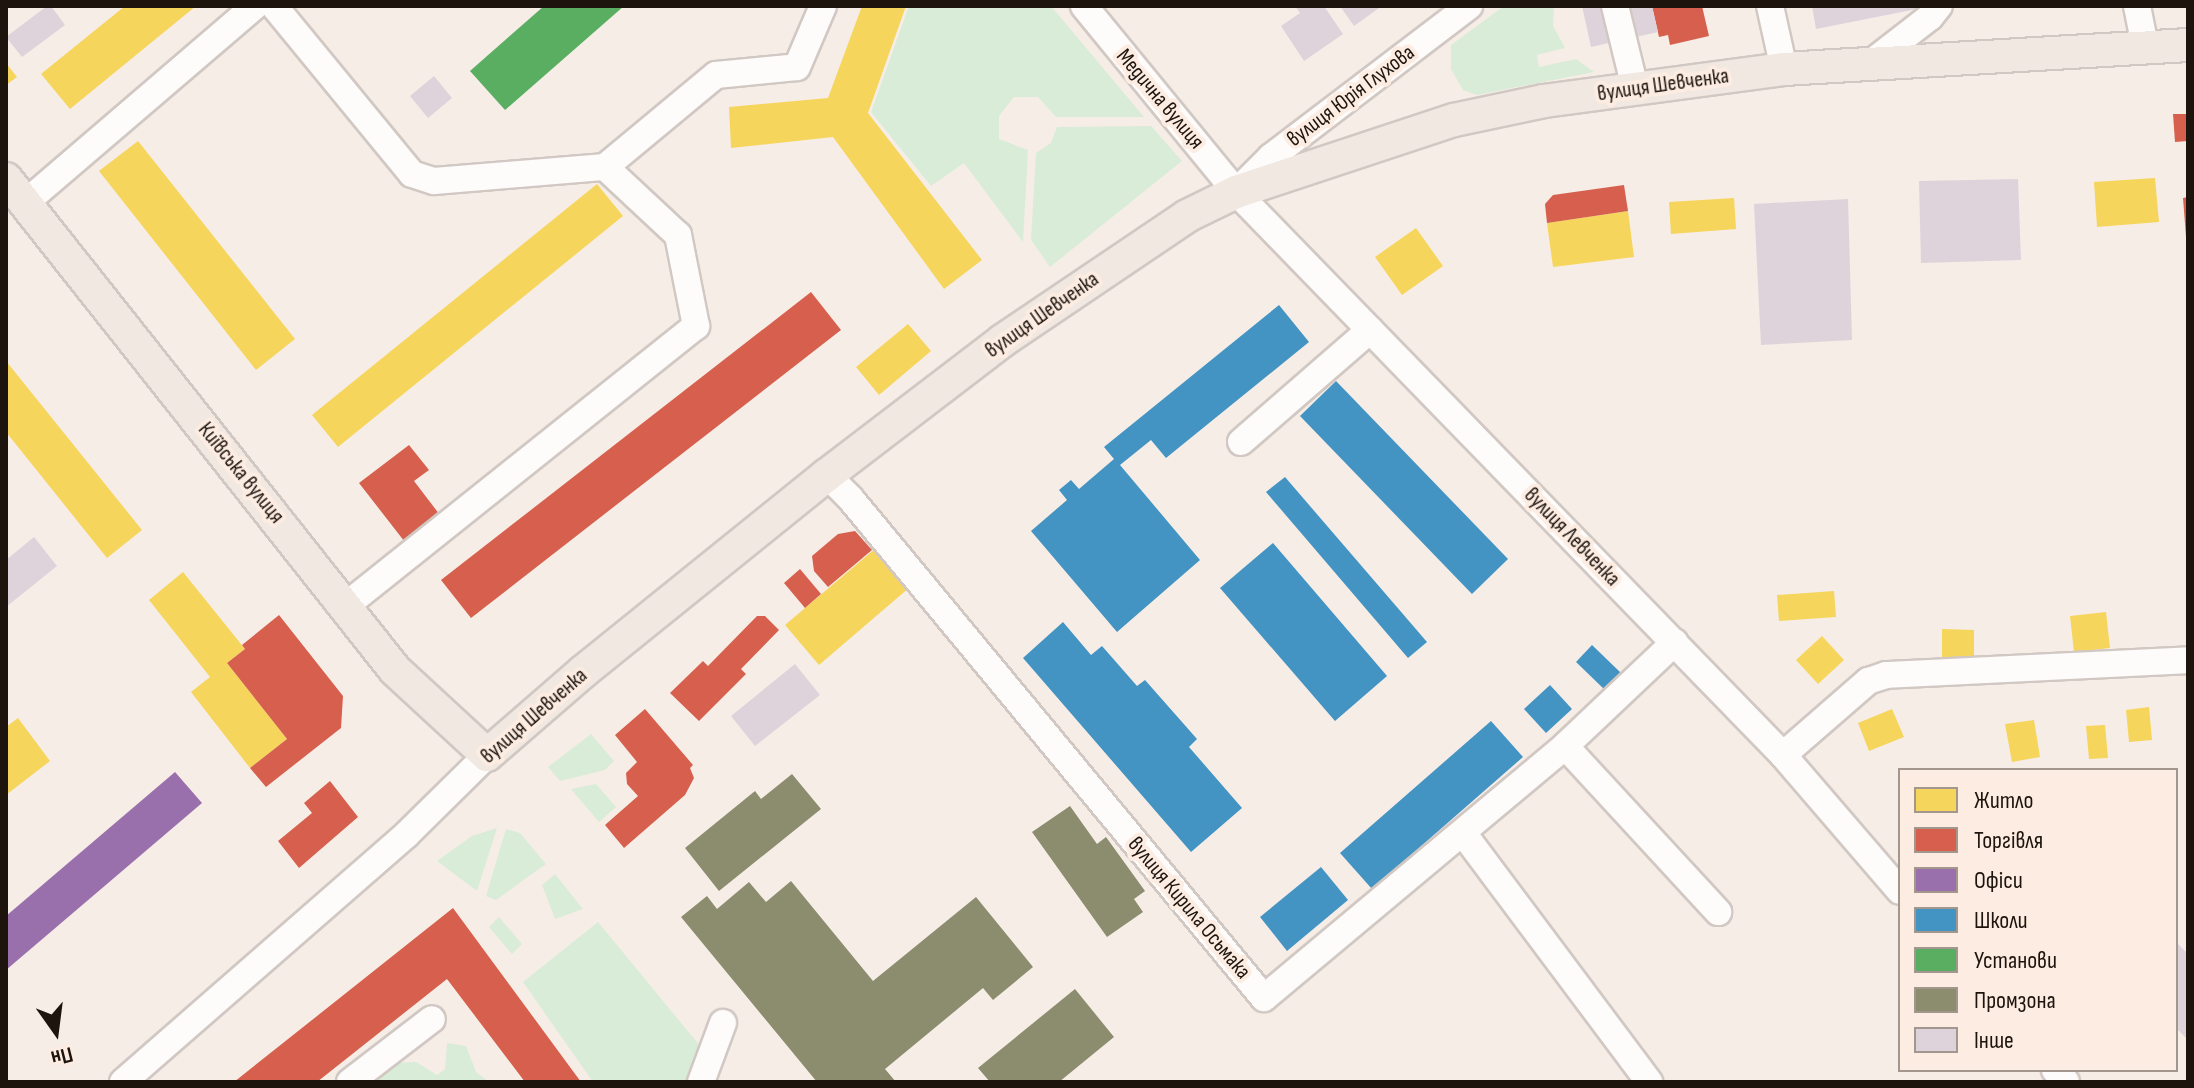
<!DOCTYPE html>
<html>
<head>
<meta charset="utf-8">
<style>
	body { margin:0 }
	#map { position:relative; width:2194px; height:1088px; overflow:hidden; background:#f6ede7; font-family:"Sofia Sans Condensed",sans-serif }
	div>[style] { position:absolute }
	.green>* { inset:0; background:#d9ecd8 }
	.homes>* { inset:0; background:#f6d55c }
	.shops>* { inset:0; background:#d6604d }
	.offices>* { inset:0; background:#9970ab }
	.schools>* { inset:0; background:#4393c3 }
	.public>* { inset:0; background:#5aae61 }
	.industry>* { inset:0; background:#8c8c6e }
	.building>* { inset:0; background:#ded3db }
	.roads { filter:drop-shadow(2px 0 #d1c8c3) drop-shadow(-2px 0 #d1c8c3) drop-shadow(0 2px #d1c8c3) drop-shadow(0 -2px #d1c8c3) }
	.minor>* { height:26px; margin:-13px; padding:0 13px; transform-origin:13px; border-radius:13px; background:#fefcfb }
	.major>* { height:32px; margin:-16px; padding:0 16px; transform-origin:16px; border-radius:16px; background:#f1e8e1 }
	span { translate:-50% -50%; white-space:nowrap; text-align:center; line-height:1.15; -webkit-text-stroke:8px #fcece1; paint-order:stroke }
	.street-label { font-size:22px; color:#1d140e }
	.frame { position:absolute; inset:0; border:8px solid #1d140e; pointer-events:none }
	.legend { position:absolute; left:1898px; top:768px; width:280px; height:304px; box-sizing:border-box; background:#fcece1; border:2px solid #a3968d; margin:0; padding:10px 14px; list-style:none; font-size:24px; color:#1d140e }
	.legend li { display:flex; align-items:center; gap:16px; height:40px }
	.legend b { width:40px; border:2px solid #a3968d }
	.north { position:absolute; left:16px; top:992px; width:80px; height:80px; -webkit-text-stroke:6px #fcece1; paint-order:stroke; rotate:166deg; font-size:22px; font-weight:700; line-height:32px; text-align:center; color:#1d140e }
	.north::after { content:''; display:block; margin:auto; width:28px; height:36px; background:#1d140e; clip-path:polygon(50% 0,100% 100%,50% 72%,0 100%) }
</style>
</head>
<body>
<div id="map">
	<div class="green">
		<div style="clip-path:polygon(909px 6px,1051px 6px,1144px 117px,1056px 117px,1038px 97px,1014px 97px,999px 116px,999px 139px,1028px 150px,1023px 242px,964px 163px,931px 186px,871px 112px)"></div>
		<div style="clip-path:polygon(1504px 6px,1554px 6px,1553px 26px,1565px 48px,1537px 55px,1539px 67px,1576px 59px,1594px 72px,1477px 95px,1463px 90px,1451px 69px,1451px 45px)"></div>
		<div style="clip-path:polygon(1151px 126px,1182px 161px,1050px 267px,1031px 240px,1036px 153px,1051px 143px,1057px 127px)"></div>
		<div style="clip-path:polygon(591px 734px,614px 761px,605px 770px,560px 781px,548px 767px)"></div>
		<div style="clip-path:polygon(596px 784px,616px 807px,599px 822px,571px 789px)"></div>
		<div style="clip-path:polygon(497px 828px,477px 891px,437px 861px,472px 836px)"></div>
		<div style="clip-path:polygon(506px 829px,520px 833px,546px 864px,496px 900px,486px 896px)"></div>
		<div style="clip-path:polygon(555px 874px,582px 908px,583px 909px,555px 919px,542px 885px)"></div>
		<div style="clip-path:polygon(499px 917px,522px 944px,512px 954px,489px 927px)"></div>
		<div style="clip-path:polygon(598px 922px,705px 1052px,696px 1082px,593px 1082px,523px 982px)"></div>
		<div style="clip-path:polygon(447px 1043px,466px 1046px,476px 1072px,489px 1082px,371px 1082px,388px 1063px,416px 1062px,437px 1075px,445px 1069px)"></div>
	</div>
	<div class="homes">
		<div style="clip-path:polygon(125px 6px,196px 6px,70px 109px,41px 74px)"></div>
		<div style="clip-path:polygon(862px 6px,906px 6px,868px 113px,982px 260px,944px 289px,833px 137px,731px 148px,729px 107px,828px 98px)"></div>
		<div style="clip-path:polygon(6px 63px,17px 77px,6px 85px)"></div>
		<div style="clip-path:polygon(138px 141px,295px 339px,256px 370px,99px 171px)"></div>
		<div style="clip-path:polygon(2155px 178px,2159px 222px,2097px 227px,2094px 182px)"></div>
		<div style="clip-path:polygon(597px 184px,623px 216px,338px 447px,312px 415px)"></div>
		<div style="clip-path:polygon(1734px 198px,1736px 229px,1671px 234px,1669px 202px)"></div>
		<div style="clip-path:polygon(1628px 211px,1634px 257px,1553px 267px,1547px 223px)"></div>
		<div style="clip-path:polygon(1416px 228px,1443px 266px,1402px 295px,1375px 257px)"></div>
		<div style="clip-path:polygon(908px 324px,931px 351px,879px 395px,856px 367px)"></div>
		<div style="clip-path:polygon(6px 361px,142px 530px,107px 558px,6px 432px)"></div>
		<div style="clip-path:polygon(876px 548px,910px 587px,819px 665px,785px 625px)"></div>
		<div style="clip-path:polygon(183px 572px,245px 649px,227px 663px,287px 739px,250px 768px,191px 692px,210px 677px,149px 600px)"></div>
		<div style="clip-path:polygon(1834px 591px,1836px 617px,1779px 621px,1777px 595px)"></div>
		<div style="clip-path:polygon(2106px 612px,2110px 648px,2074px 652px,2070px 616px)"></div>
		<div style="clip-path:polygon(1942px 629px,1974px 630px,1974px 661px,1942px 661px)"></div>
		<div style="clip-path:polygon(1822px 636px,1844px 660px,1818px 684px,1796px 660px)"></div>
		<div style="clip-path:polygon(2149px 707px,2152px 740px,2129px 742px,2126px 710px)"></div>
		<div style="clip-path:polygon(1892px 709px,1904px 737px,1869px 751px,1858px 723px)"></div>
		<div style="clip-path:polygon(18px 718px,50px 761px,6px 795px,6px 727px)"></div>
		<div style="clip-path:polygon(2034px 720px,2040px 757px,2012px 762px,2005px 724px)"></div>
		<div style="clip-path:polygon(2105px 725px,2108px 758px,2089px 759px,2086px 726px)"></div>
	</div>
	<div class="shops">
		<div style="clip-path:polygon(1652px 6px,1702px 6px,1709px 36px,1670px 45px,1668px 35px,1659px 37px)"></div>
		<div style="clip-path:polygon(2173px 114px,2188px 114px,2188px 141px,2175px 142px)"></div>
		<div style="clip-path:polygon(1624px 185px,1628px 211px,1547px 223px,1545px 204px,1553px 195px)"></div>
		<div style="clip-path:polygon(2188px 197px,2188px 237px,2186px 237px,2183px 198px)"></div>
		<div style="clip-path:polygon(811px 292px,841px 330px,471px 618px,441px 580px)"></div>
		<div style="clip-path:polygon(409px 445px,429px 470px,414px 481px,443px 519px,408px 546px,359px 483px)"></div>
		<div style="clip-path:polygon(855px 531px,872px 550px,828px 587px,814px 571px,812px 556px,838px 534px)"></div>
		<div style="clip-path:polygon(800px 569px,821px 594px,805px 608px,784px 583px)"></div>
		<div style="clip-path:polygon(279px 615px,343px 696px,341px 728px,266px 787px,250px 768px,287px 739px,227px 663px,245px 649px,242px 645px)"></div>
		<div style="clip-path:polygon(757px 616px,765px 616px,779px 630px,741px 669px,746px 674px,699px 721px,670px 693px,703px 661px,708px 666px)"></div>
		<div style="clip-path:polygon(645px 709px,693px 765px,690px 768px,694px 778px,685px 795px,624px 848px,605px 825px,638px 796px,627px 784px,626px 773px,637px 762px,615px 735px)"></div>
		<div style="clip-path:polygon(330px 781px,358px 817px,299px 868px,278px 841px,312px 813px,304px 803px)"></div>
		<div style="clip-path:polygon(453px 908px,581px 1082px,525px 1082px,447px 979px,317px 1082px,234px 1082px)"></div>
	</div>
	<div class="offices">
		<div style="clip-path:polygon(175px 772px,202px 803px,6px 970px,6px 916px)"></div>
	</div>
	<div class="schools">
		<div style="clip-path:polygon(1279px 305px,1309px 342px,1166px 458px,1151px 440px,1120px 465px,1200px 560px,1117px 632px,1031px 531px,1067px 500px,1059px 490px,1071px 480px,1079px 489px,1114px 459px,1104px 447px)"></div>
		<div style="clip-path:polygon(1336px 381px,1508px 559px,1472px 594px,1300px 416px)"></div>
		<div style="clip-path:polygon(1285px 477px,1427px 642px,1408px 658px,1266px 492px)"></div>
		<div style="clip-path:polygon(1273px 543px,1387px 676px,1335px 721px,1220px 588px)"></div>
		<div style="clip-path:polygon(1063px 622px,1091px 655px,1102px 646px,1137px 686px,1145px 680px,1197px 739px,1189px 747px,1242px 808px,1191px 852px,1023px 658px)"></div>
		<div style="clip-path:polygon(1592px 645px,1621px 673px,1605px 690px,1576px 662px)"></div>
		<div style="clip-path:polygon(1550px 685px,1572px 709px,1546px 733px,1524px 709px)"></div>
		<div style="clip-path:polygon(1491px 721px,1523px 757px,1372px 889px,1340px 853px)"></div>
		<div style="clip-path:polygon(1321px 867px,1348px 900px,1287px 951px,1260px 917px)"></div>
	</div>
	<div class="public">
		<div style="clip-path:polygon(544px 6px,624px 6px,505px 110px,470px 71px)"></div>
	</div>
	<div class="industry">
		<div style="clip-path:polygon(792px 774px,821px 809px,719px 891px,685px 848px,755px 791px,761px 799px)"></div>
		<div style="clip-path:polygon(1070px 806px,1097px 844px,1106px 837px,1145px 891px,1134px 899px,1143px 912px,1107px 937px,1032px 832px)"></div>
		<div style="clip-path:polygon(791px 881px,873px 981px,976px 897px,1033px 967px,993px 1000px,983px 988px,885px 1069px,896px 1082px,817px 1082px,681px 917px,707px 896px,717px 909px,749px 882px,766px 902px)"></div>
		<div style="clip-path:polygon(1075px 989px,1114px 1037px,1059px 1082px,990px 1082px,978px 1068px)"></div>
	</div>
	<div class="building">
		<div style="clip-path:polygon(47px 6px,51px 6px,65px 25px,22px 57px,6px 37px)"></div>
		<div style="clip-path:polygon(1295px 6px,1324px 6px,1343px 34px,1304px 61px,1281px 26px,1300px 13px)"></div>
		<div style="clip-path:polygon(1340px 6px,1382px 6px,1354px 26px)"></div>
		<div style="clip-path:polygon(1582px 6px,1652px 6px,1658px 32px,1591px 47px)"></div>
		<div style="clip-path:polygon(1812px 6px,1916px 6px,1917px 9px,1816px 29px)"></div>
		<div style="clip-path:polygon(434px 76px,452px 98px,428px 118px,410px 96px)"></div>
		<div style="clip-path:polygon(2018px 179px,2021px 260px,1921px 263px,1919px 181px)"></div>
		<div style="clip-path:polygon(1848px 199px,1852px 340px,1761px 345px,1754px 204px)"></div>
		<div style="clip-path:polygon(34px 537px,57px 566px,6px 607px,6px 560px)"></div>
		<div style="clip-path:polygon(795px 664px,820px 695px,755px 746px,731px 716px)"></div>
		<div style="clip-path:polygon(2176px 942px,2188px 954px,2188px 1040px,2176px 1028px)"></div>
	</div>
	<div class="roads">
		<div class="minor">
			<div style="left:274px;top:6px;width:217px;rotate:50.6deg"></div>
			<div style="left:412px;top:174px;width:23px;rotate:18deg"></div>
			<div style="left:434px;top:181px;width:172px;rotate:-4.7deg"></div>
			<div style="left:605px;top:167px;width:100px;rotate:43deg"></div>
			<div style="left:678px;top:235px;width:93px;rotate:78.8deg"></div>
			<div style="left:696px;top:326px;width:447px;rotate:141.4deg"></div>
			<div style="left:1084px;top:6px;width:240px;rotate:50.7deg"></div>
			<div style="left:1236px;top:192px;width:785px;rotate:45.83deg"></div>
			<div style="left:1783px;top:755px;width:179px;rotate:49.3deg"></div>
			<div style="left:1615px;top:6px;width:84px;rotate:76.3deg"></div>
			<div style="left:1770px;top:6px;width:65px;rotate:77.5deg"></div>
			<div style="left:2137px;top:6px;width:41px;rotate:78.7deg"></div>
			<div style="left:1872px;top:62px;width:73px;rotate:-37.8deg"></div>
			<div style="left:1930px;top:17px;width:14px;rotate:-51deg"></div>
			<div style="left:605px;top:167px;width:144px;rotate:-39.7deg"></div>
			<div style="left:716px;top:75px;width:81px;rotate:-5.6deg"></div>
			<div style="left:797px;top:67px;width:66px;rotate:-66.9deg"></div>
			<div style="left:1236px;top:192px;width:49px;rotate:-45deg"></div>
			<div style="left:1271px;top:157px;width:249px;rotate:-37.3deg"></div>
			<div style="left:25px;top:203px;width:303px;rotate:-40.6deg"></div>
			<div style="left:1241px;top:442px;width:171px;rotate:-41deg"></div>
			<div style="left:827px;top:475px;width:33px;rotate:45deg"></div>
			<div style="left:850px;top:498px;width:649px;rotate:50.38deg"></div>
			<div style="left:1264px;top:998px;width:393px;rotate:-39.9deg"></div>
			<div style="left:1565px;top:746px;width:151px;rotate:-43.4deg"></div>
			<div style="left:1565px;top:746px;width:226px;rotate:47.3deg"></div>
			<div style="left:1783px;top:755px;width:113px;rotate:-41deg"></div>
			<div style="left:1868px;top:681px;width:19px;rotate:-18deg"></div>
			<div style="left:1886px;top:675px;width:302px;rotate:-2.8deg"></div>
			<div style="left:1463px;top:833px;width:311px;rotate:53.2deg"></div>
			<div style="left:2055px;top:1070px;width:16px;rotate:47deg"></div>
			<div style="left:123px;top:1082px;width:377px;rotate:-41.1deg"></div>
			<div style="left:407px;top:834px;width:112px;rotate:-44.6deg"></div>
			<div style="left:350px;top:1082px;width:103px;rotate:-37.5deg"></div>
			<div style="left:701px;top:1082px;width:63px;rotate:-69.6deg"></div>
		</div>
		<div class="major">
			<div style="left:6px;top:179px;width:626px;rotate:51.61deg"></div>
			<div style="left:395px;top:670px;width:125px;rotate:42.7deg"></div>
			<div style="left:487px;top:755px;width:128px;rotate:-40.9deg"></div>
			<div style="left:584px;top:671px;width:312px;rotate:-38.9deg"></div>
			<div style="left:827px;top:475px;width:220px;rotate:-37.4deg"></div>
			<div style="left:1002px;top:341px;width:223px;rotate:-34deg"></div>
			<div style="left:1187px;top:216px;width:55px;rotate:-26.1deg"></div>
			<div style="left:1236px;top:192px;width:230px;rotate:-18.3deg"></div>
			<div style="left:1454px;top:120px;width:92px;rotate:-11.9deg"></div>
			<div style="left:1544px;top:101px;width:242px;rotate:-7.6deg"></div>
			<div style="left:1784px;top:69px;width:405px;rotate:-3.4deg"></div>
		</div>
	</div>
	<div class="street-label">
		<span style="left:1663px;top:85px;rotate:-8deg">вулиця Шевченка</span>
		<span style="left:1351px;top:96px;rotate:-37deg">вулиця Юрія Глухова</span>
		<span style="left:1160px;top:99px;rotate:50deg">Медична вулиця</span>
		<span style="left:1042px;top:315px;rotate:-35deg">вулиця Шевченка</span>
		<span style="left:241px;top:473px;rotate:51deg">Київська вулиця</span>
		<span style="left:1572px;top:537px;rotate:46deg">вулиця Левченка</span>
		<span style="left:534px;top:716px;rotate:-41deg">вулиця Шевченка</span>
		<span style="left:1189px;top:908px;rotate:50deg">вулиця Кирила Осьмака</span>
	</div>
	<div class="frame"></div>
	<ul class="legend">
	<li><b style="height:22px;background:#f6d55c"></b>Житло</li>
	<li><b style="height:22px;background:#d6604d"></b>Торгівля</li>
	<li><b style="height:22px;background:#9970ab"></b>Офіси</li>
	<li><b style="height:22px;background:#4393c3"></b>Школи</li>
	<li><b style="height:22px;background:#5aae61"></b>Установи</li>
	<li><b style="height:22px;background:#8c8c6e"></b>Промзона</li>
	<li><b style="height:22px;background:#ded3db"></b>Інше</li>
	</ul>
	<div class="north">Пн</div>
</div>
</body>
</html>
